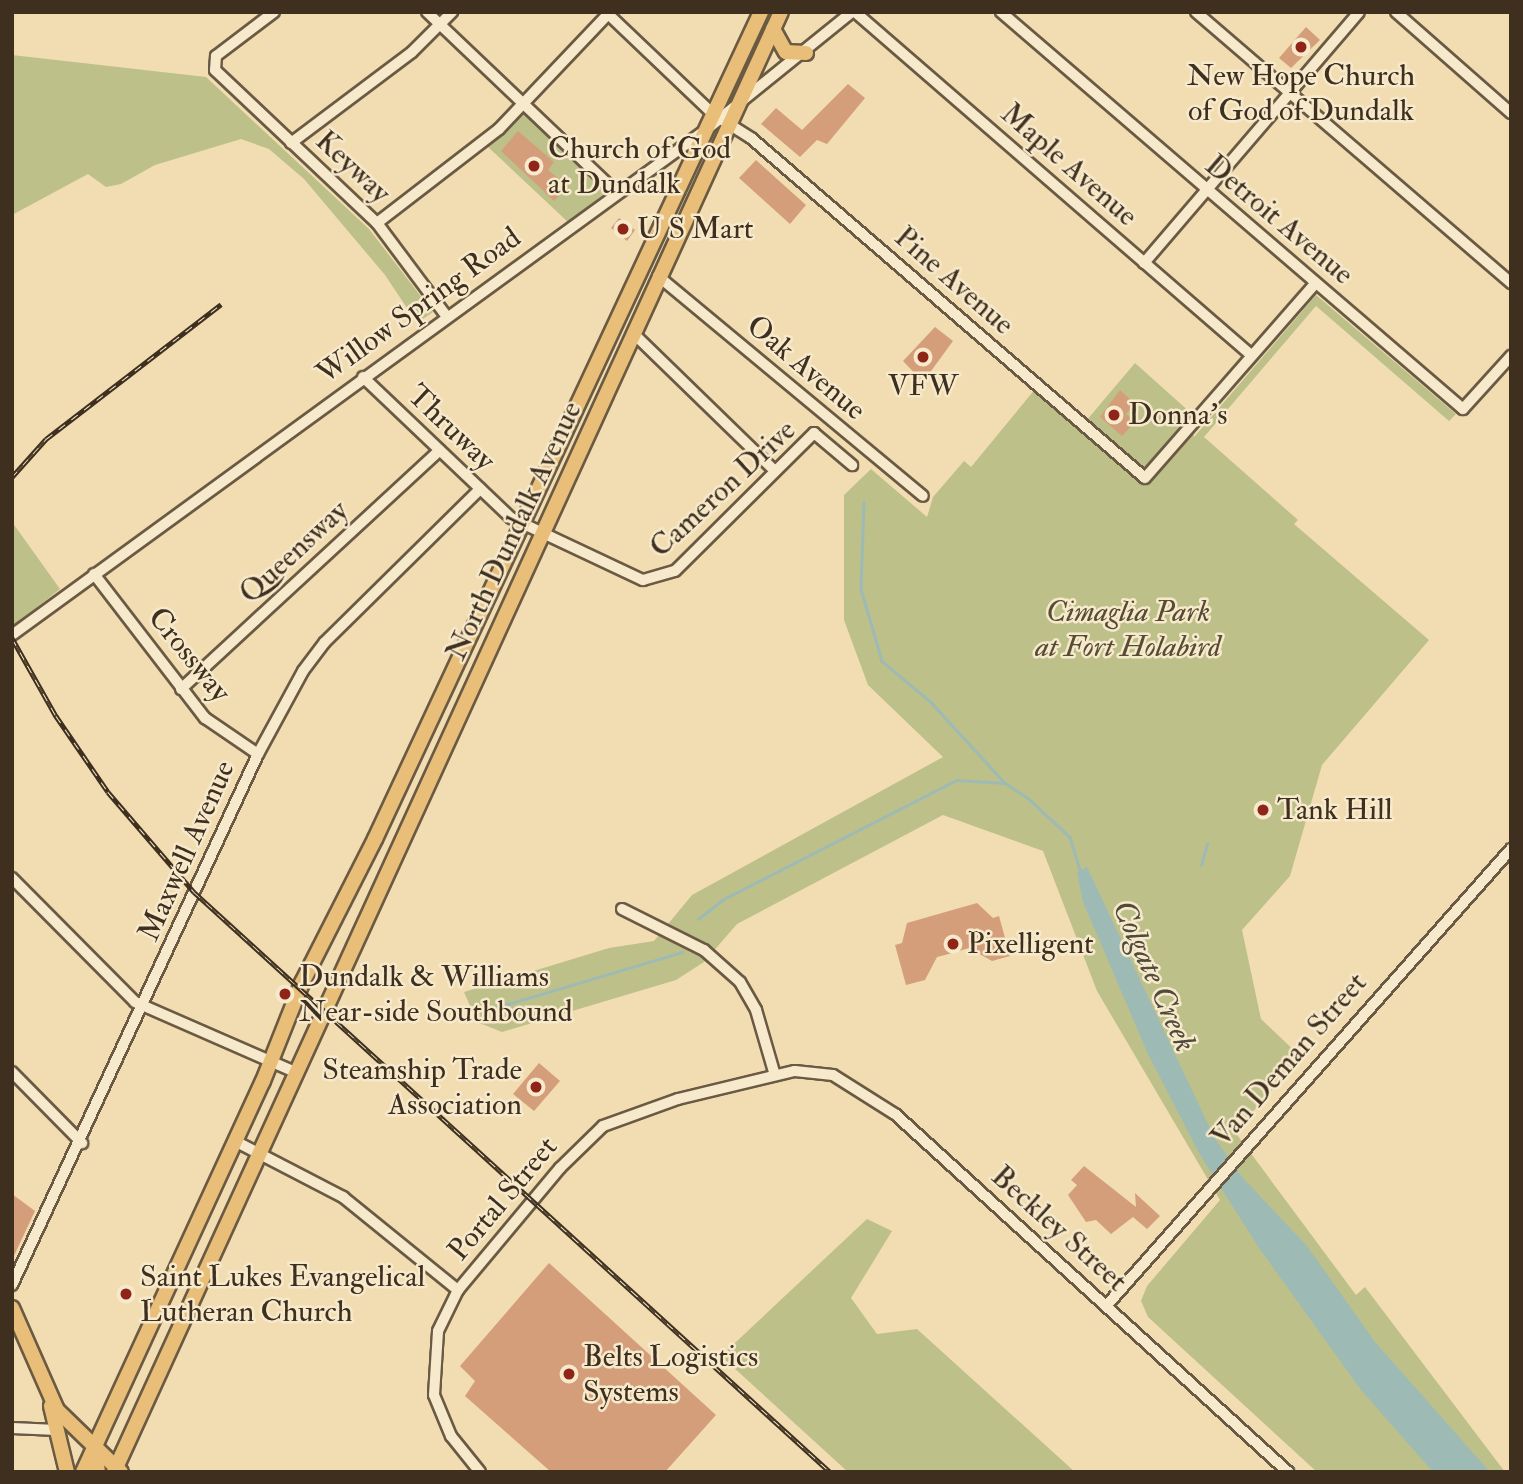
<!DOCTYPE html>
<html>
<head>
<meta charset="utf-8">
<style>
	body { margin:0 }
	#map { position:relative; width:1523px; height:1484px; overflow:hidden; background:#f1ddb1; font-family:"IM FELL Double Pica",serif }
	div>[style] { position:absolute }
	.green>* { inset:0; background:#bdc089 }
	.water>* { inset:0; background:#9ebab5 }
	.stream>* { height:2.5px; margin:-1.25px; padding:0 1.25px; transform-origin:1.25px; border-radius:1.25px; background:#9ebab5 }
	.building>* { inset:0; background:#d59e7a }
	.roads { filter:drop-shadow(2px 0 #6b5a43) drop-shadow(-2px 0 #6b5a43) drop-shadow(0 2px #6b5a43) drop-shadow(0 -2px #6b5a43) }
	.minor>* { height:10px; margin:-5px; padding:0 5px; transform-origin:5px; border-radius:5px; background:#f6e9cc }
	.major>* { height:14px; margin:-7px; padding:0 7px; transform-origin:7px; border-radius:7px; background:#e8be78 }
	.rail>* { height:5px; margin-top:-2.5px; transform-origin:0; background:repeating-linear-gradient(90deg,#f6e9cc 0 8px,#3e2f1e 0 16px); box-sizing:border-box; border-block:2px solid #3e2f1e }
	.dots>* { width:19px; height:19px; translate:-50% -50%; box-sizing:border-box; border:4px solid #f6e9cc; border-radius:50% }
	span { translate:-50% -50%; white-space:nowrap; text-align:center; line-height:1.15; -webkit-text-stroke:5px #f6e9cc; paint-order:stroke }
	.poi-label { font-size:30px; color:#3e2f1e }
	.left { translate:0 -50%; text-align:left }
	.right { translate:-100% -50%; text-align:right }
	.street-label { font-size:30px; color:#3e2f1e }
	.park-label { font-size:30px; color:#574c33; font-style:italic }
	.water-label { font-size:32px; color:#514b3c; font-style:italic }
	.frame { position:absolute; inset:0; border:14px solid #3e2f1e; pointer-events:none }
</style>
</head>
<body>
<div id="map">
	<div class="green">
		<div style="clip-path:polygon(12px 55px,206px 77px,369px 229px,433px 312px,417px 323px,385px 275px,304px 179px,269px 149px,241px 139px,155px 165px,121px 184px,106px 187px,88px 174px,12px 215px)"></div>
		<div style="clip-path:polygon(525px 113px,605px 193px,569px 223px,487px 146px)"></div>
		<div style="clip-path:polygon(1316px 295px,1456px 414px,1449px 421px,1316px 306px,1204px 437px,1298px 520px,1294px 524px,1429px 640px,1322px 765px,1290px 876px,1242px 930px,1261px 1019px,1301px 1057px,1235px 1132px,1356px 1295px,1365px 1287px,1505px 1472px,1317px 1472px,1148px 1317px,1141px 1301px,1147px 1286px,1220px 1200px,1097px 991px,1043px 851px,943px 815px,737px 924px,704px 962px,676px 980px,502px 1032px,477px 1022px,464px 992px,609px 948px,654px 941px,692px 895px,943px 757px,868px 685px,844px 620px,844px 495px,871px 469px,927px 517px,933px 497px,964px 461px,971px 467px,1041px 382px,1086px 421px,1135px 363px,1192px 414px,1194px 437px)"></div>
		<div style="clip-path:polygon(12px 522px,60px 589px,12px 627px)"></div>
		<div style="clip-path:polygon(867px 1219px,892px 1231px,851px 1298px,877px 1334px,917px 1329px,1075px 1472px,848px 1472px,721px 1356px)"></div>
	</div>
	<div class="water">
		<div style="clip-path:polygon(1087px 867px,1214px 1137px,1242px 1177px,1307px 1246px,1375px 1342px,1490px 1472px,1433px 1472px,1361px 1390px,1259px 1248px,1199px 1153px,1148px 1054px,1083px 902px,1077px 872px)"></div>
	</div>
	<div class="stream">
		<div style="left:864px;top:502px;width:87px;rotate:92deg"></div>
		<div style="left:861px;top:589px;width:75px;rotate:73.7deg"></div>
		<div style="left:882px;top:661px;width:64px;rotate:39.9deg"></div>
		<div style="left:931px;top:702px;width:108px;rotate:47.6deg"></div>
		<div style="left:1201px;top:865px;width:22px;rotate:-74deg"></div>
		<div style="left:698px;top:919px;width:31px;rotate:-38deg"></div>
		<div style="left:722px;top:900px;width:264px;rotate:-27.1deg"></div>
		<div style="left:957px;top:780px;width:48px;rotate:3.6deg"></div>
		<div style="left:1005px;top:783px;width:27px;rotate:33deg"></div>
		<div style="left:1028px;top:798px;width:57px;rotate:42.9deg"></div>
		<div style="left:1070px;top:837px;width:34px;rotate:73deg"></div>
		<div style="left:481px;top:1012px;width:210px;rotate:-16.6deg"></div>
	</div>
	<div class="building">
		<div style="clip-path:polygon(1306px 27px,1320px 40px,1291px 68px,1279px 58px)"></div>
		<div style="clip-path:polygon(848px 84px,865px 98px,827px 144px,817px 140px,800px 157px,761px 124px,776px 108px,802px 130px)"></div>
		<div style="clip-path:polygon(518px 131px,554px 162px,548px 170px,568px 186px,554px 201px,501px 151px)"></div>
		<div style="clip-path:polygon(756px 160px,806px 205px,790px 224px,739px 178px)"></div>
		<div style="clip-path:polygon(619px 218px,635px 230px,627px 241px,611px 228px)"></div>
		<div style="clip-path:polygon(935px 327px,953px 341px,923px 382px,903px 361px)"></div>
		<div style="clip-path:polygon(1120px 390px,1135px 404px,1126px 414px,1135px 422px,1122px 436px,1100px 417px)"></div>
		<div style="clip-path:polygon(977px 903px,993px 918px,999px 916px,1010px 956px,992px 961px,969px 948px,945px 955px,937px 957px,925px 980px,906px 985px,895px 945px,902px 943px,907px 923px)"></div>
		<div style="clip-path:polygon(539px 1063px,560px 1081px,534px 1111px,513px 1094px)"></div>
		<div style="clip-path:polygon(1084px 1166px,1136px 1207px,1135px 1193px,1160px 1216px,1147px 1229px,1133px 1217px,1111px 1234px,1096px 1220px,1086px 1222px,1068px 1195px,1077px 1185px,1071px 1180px)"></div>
		<div style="clip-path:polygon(12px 1194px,35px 1211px,12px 1260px)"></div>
		<div style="clip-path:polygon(549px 1263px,716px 1415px,665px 1472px,551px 1472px,465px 1396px,475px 1381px,460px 1366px)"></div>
	</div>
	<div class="roads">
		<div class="minor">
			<div style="left:274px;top:12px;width:73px;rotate:142.8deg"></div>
			<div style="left:216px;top:56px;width:14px;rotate:94deg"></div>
			<div style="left:215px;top:70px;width:223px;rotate:43.4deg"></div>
			<div style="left:377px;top:223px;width:117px;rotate:53.3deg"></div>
			<div style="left:427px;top:12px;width:262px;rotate:43.6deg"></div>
			<div style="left:606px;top:12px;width:148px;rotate:43.6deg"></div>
			<div style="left:713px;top:114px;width:45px;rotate:32.3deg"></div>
			<div style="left:751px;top:138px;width:520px;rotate:40.79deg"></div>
			<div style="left:1145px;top:478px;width:259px;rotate:-48.8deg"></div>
			<div style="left:855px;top:12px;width:524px;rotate:40.9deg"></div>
			<div style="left:1001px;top:12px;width:609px;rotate:40.67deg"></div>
			<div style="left:1463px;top:409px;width:72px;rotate:-47.8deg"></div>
			<div style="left:1196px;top:12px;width:416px;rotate:40.7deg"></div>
			<div style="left:1396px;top:12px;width:153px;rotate:41.3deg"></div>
			<div style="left:291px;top:143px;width:151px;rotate:-36.9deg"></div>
			<div style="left:412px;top:52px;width:57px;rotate:-45deg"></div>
			<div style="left:377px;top:223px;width:154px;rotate:-37.6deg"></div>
			<div style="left:499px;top:129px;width:161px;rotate:-46.5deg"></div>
			<div style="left:1144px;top:263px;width:330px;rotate:-49.4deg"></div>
			<div style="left:658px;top:276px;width:344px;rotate:39.7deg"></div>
			<div style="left:633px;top:333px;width:198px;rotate:44.2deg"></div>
			<div style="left:363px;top:377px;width:204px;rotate:43.6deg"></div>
			<div style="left:511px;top:518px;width:146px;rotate:25.2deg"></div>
			<div style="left:643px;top:580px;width:33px;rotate:-16deg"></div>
			<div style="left:675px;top:571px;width:196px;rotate:-44.8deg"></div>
			<div style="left:814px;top:433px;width:50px;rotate:40.1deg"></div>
			<div style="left:94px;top:574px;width:182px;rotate:52.4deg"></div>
			<div style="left:205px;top:718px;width:64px;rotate:34.2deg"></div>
			<div style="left:12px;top:635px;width:860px;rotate:-36.06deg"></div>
			<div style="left:707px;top:129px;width:186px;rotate:-38.9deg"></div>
			<div style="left:181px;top:689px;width:352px;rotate:-42.7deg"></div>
			<div style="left:12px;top:878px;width:175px;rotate:45.2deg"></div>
			<div style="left:135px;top:1002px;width:175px;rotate:23.6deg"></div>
			<div style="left:622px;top:909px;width:92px;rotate:26.6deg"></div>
			<div style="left:704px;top:950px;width:48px;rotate:41.6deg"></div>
			<div style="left:740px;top:982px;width:32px;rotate:60deg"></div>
			<div style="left:756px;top:1010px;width:65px;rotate:73.8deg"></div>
			<div style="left:12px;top:1072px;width:100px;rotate:45.4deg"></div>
			<div style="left:235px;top:1141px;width:122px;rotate:27.4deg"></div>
			<div style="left:343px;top:1197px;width:148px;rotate:39deg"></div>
			<div style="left:12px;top:1285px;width:585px;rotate:-65.14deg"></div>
			<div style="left:258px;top:754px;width:94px;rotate:-61.5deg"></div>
			<div style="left:303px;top:671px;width:36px;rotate:-53deg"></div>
			<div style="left:325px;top:642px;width:218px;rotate:-44.6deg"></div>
			<div style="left:1107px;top:1305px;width:609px;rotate:-48.46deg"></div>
			<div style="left:12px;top:1428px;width:45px;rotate:2.5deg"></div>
			<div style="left:480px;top:1472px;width:46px;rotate:-128.9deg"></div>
			<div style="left:451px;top:1436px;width:44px;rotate:-112.5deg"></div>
			<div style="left:434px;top:1395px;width:64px;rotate:-86.4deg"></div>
			<div style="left:438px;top:1331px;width:46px;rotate:-64deg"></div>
			<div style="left:458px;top:1290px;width:159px;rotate:-50.1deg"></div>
			<div style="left:560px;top:1168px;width:60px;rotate:-44.3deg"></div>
			<div style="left:603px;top:1126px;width:80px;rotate:-19.8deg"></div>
			<div style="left:678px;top:1099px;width:120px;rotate:-13.5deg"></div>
			<div style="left:795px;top:1071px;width:38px;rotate:6deg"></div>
			<div style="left:833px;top:1075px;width:73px;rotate:32.2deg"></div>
			<div style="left:895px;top:1114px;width:532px;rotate:42.33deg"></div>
		</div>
		<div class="major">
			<div style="left:773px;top:29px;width:26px;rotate:61deg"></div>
			<div style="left:786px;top:52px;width:20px;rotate:3deg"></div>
			<div style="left:12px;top:1308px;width:111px;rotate:66.2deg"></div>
			<div style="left:57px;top:1410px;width:89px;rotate:44.1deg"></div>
			<div style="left:51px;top:1406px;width:68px;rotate:76.4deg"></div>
			<div style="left:95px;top:1448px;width:24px;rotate:83deg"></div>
			<div style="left:83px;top:1472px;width:430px;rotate:-65.3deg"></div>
			<div style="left:263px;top:1081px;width:105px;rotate:-68.3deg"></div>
			<div style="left:302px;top:983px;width:161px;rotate:-63.1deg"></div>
			<div style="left:375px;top:839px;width:913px;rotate:-64.98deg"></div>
			<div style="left:114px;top:1472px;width:1605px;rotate:-65.45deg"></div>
		</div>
	</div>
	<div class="rail">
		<div style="left:12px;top:477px;width:51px;rotate:-48.2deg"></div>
		<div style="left:46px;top:439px;width:221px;rotate:-37.6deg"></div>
		<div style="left:12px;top:638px;width:90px;rotate:60.6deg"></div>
		<div style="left:56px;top:716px;width:92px;rotate:55.6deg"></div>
		<div style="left:108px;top:792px;width:132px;rotate:49.3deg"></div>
		<div style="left:194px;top:892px;width:861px;rotate:42.36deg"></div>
		<div style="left:798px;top:1471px;width:1px;rotate:90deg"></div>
	</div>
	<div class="dots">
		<div style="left:1301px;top:47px;background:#8f2418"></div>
		<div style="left:534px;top:166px;background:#8f2418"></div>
		<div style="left:623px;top:229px;background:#8f2418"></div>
		<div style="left:923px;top:357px;background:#8f2418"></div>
		<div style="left:1114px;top:415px;background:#8f2418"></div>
		<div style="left:1263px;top:810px;background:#8f2418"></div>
		<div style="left:953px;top:944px;background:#8f2418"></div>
		<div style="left:285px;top:994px;background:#8f2418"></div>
		<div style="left:536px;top:1087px;background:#8f2418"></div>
		<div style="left:126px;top:1294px;background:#8f2418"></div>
		<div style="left:569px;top:1374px;background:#8f2418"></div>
	</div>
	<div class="poi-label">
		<span style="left:1301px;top:93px">New Hope Church<br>of God of Dundalk</span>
		<span class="left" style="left:548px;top:166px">Church of God<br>at Dundalk</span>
		<span class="left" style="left:637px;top:229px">U S Mart</span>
		<span style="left:923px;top:386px">VFW</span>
		<span class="left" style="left:1128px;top:415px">Donna's</span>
		<span class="left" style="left:1277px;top:810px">Tank Hill</span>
		<span class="left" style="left:967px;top:944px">Pixelligent</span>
		<span class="left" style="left:299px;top:994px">Dundalk &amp; Williams<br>Near-side Southbound</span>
		<span class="right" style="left:522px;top:1087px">Steamship Trade<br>Association</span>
		<span class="left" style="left:140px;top:1294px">Saint Lukes Evangelical<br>Lutheran Church</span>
		<span class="left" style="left:583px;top:1374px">Belts Logistics<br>Systems</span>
	</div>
	<div class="street-label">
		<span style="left:1069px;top:165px;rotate:41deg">Maple Avenue</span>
		<span style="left:353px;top:167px;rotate:43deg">Keyway</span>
		<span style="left:1279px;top:220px;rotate:40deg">Detroit Avenue</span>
		<span style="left:954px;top:281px;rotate:41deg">Pine Avenue</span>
		<span style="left:419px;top:306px;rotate:-36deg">Willow Spring Road</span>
		<span style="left:806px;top:368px;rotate:40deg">Oak Avenue</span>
		<span style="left:451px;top:428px;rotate:44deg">Thruway</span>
		<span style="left:723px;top:489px;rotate:-43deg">Cameron Drive</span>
		<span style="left:514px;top:531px;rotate:-65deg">North Dundalk Avenue</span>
		<span style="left:294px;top:552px;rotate:-43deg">Queensway</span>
		<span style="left:189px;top:655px;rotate:51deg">Crossway</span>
		<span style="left:187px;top:851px;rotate:-66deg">Maxwell Avenue</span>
		<span style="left:1289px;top:1060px;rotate:-49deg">Van Deman Street</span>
		<span style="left:503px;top:1199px;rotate:-50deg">Portal Street</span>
		<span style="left:1059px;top:1229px;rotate:42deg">Beckley Street</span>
	</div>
	<div class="park-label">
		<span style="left:1128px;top:629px">Cimaglia Park<br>at Fort Holabird</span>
	</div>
	<div class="water-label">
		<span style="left:1154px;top:976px;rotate:66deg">Colgate Creek</span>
	</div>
	<div class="frame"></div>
</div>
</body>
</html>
